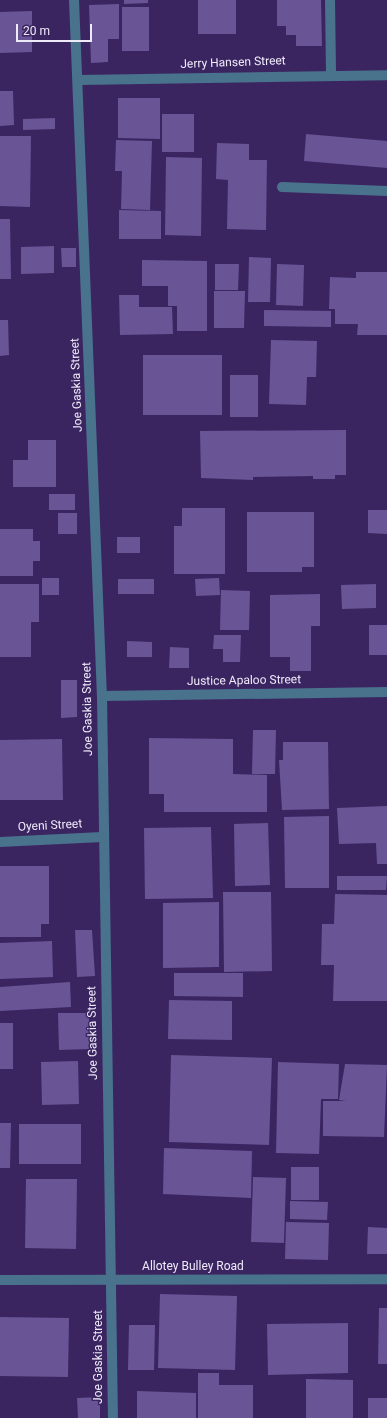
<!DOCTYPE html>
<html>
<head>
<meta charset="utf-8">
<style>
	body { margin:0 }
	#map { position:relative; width:387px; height:1418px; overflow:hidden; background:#3b2561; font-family:Roboto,sans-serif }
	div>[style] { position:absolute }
	.building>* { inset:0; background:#695495 }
	.minor>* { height:10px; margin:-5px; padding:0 5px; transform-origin:5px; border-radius:5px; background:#49728c }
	span { translate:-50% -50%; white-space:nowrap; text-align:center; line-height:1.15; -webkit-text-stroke:3px #3b2561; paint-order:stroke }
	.street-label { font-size:12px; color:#eeeaf9 }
	.scale { position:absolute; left:16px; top:24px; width:76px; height:18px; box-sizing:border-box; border:2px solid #eeeaf9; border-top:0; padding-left:5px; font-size:12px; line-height:14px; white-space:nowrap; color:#eeeaf9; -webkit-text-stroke:3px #3b2561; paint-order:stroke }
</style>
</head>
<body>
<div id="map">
	<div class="building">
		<div style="clip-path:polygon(124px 0,148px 0,148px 3px,124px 4px)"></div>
		<div style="clip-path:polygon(198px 0,236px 0,236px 34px,198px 34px)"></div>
		<div style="clip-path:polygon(277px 0,321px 0,322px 46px,296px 46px,296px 35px,286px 35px,286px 26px,277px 26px)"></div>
		<div style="clip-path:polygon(119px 4px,119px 39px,108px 39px,108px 62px,91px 63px,89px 5px)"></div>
		<div style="clip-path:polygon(122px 7px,149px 7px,149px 51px,122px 51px)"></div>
		<div style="clip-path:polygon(32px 11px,32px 52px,0 53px,0 12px)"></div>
		<div style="clip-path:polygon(0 91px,13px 91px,14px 125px,0 126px)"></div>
		<div style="clip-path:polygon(118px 98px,160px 98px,160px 139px,118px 138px)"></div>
		<div style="clip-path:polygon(162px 114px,194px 114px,194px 152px,162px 152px)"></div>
		<div style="clip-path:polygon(55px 118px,55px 129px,23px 130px,23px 119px)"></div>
		<div style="clip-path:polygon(306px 134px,387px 141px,387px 168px,304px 161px)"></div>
		<div style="clip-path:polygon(0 136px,31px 136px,30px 207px,0 206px)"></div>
		<div style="clip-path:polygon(116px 140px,152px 141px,150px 210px,121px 209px,122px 171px,115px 171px)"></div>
		<div style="clip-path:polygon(217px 143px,249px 144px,249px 160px,267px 160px,266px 230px,227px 229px,228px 180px,216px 179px)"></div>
		<div style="clip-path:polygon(166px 157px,202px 158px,201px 236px,165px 235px)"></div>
		<div style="clip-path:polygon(119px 210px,161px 211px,161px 239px,119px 239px)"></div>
		<div style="clip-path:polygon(0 219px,10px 219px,11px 279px,0 279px)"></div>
		<div style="clip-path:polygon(54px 246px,54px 273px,21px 274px,21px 247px)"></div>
		<div style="clip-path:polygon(61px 248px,76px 248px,76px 267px,62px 267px)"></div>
		<div style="clip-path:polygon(249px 257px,271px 258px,270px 302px,248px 302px)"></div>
		<div style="clip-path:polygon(142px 260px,207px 261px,207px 331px,177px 331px,177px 306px,168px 306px,168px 286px,142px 286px)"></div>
		<div style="clip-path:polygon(215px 264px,239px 264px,238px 290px,215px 290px)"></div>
		<div style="clip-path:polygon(277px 264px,304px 265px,303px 306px,276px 305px)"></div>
		<div style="clip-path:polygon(356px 272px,387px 272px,387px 335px,357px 335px,358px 324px,335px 324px,335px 309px,329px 309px,330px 277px,356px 278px)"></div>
		<div style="clip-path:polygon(214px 291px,245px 291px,244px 328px,214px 328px)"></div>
		<div style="clip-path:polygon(119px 295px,139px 295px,139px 307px,172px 307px,173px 334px,120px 335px)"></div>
		<div style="clip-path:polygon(264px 310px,331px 311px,331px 327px,264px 326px)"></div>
		<div style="clip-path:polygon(0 320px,8px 320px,9px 355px,0 356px)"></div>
		<div style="clip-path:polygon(271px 340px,317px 341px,316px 377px,307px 377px,306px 405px,269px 404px)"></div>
		<div style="clip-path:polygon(143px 355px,222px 355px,222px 415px,143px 415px)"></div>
		<div style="clip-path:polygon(230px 375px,258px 375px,258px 417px,230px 417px)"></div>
		<div style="clip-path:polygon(346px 430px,346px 475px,335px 475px,335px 479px,313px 479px,313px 476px,253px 477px,253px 480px,201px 478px,200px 431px)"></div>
		<div style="clip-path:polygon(28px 440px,56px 440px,56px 487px,13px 487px,13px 460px,28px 460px)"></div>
		<div style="clip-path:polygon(49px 494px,75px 494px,75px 510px,49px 510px)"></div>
		<div style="clip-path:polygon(182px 508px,225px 508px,225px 574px,174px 574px,174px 526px,182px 526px)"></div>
		<div style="clip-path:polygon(368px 510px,387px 510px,387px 534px,368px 533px)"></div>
		<div style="clip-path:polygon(247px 512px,314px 512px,314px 567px,302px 567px,302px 572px,247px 572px)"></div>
		<div style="clip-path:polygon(58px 513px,77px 513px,77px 534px,58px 534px)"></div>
		<div style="clip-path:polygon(0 529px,33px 529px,33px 541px,40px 541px,40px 561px,33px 561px,33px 576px,0 576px)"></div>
		<div style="clip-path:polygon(117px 537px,140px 537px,140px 553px,117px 553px)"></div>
		<div style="clip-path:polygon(42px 578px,59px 578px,59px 595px,42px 595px)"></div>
		<div style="clip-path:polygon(219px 578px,220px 595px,196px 596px,195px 579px)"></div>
		<div style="clip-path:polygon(118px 579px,154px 579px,154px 594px,118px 594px)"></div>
		<div style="clip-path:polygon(0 584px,39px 584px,39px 622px,31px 622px,31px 657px,0 657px)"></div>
		<div style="clip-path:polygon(376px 584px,376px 608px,342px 609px,341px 585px)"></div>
		<div style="clip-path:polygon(221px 590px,250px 591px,249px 630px,220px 630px)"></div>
		<div style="clip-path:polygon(320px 594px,320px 626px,311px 626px,311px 671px,290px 671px,290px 657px,270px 657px,270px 595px)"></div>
		<div style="clip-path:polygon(369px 625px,387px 625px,387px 655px,369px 655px)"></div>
		<div style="clip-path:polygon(214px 635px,241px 635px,240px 662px,223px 662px,223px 649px,213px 649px)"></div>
		<div style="clip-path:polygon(127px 641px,152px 642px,152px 657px,127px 657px)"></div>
		<div style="clip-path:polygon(170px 647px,189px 648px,189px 668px,169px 668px)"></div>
		<div style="clip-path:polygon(61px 680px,77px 680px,77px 717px,61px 718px)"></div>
		<div style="clip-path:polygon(253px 730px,276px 730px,275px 774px,252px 774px)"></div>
		<div style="clip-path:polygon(149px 738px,233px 739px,233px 774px,267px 775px,267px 812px,164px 812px,164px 794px,149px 794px)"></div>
		<div style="clip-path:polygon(62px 739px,63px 800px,0 800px,0 740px)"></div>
		<div style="clip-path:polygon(283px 742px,328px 742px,329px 809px,282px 810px,279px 760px,283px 760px)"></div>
		<div style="clip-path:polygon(387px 806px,387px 864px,377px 864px,376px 843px,339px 844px,337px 808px)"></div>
		<div style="clip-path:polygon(329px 816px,329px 888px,285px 888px,284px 817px)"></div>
		<div style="clip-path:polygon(268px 823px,270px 885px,235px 886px,234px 824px)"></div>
		<div style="clip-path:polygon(211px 827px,213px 898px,145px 899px,144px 828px)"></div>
		<div style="clip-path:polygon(0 866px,49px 866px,49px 924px,41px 924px,41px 937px,0 937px)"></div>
		<div style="clip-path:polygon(337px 876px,387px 876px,386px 890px,337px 890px)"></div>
		<div style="clip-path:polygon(223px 892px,271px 892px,272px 971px,224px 972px)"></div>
		<div style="clip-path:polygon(335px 894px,387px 895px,387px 1001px,333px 1001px,334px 965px,321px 965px,322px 924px,334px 924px)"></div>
		<div style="clip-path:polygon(219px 902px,219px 967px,163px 968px,163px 903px)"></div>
		<div style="clip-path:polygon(75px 930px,92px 930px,95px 976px,77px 977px)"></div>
		<div style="clip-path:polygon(52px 941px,53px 977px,0 979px,0 943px)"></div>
		<div style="clip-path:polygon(174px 973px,243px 973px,243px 997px,174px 996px)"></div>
		<div style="clip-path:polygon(70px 982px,71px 1007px,0 1011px,0 987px)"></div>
		<div style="clip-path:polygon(169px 1000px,232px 1001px,232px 1040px,168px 1039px)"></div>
		<div style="clip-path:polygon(58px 1013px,89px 1013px,89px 1049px,59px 1050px)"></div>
		<div style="clip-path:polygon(0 1023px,13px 1023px,13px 1069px,0 1069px)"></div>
		<div style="clip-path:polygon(171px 1055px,272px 1058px,269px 1145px,169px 1142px)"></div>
		<div style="clip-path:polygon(78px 1061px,79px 1104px,42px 1105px,41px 1062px)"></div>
		<div style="clip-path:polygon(278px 1062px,339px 1064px,338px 1099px,321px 1099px,319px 1154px,276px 1153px)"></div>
		<div style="clip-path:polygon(345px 1064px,387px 1065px,384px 1137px,323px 1136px,323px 1101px,346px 1101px,339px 1100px)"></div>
		<div style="clip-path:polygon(0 1123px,11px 1123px,10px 1168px,0 1168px)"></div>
		<div style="clip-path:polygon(19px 1124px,81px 1124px,81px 1164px,19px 1164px)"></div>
		<div style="clip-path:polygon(164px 1148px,252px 1151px,251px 1198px,163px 1194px)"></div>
		<div style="clip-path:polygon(291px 1167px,319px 1167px,319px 1200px,291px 1200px)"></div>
		<div style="clip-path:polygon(253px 1177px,286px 1178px,284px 1243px,251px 1242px)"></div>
		<div style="clip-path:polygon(26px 1179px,77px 1179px,76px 1249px,25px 1248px)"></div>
		<div style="clip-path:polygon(290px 1201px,328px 1202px,327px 1220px,290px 1219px)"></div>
		<div style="clip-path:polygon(286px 1222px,329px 1223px,328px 1260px,285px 1259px)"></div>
		<div style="clip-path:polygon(368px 1227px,387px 1228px,387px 1254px,367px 1254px)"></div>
		<div style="clip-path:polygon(160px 1294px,237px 1296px,235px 1370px,158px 1368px)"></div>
		<div style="clip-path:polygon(379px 1308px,387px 1308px,387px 1364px,378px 1364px)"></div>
		<div style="clip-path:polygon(0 1317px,69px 1318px,68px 1377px,0 1376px)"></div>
		<div style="clip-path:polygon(348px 1323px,348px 1373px,268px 1375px,267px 1324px)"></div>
		<div style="clip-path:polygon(129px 1325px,155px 1325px,154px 1370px,128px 1370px)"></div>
		<div style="clip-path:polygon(198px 1373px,219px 1373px,219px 1385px,253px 1385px,253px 1418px,198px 1418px)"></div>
		<div style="clip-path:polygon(306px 1379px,353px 1380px,353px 1418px,306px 1418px)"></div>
		<div style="clip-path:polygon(137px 1391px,196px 1393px,196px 1418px,137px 1418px)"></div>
		<div style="clip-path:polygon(100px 1397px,100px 1418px,78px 1418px,77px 1398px)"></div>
		<div style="clip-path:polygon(368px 1398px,387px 1398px,387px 1418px,368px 1418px)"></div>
	</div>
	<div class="minor">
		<div style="left:74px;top:0;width:697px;rotate:87.7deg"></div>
		<div style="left:102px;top:696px;width:722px;rotate:89.13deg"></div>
		<div style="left:330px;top:0;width:73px;rotate:89.2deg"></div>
		<div style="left:79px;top:80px;width:308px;rotate:-0.9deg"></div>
		<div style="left:282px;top:187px;width:105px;rotate:2.2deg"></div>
		<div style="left:102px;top:696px;width:285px;rotate:-0.8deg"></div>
		<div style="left:0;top:842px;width:102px;rotate:-2.8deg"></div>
		<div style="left:0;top:1280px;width:387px;rotate:-0.1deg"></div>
	</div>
	<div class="street-label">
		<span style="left:233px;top:63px;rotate:-2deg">Jerry Hansen Street</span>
		<span style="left:77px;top:385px;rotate:-92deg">Joe Gaskia Street</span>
		<span style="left:244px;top:681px;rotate:-1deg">Justice Apaloo Street</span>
		<span style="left:88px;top:709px;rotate:-91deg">Joe Gaskia Street</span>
		<span style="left:50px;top:826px;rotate:-3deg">Oyeni Street</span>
		<span style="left:93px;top:1033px;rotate:-91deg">Joe Gaskia Street</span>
		<span style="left:193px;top:1267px">Allotey Bulley Road</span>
		<span style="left:99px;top:1357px;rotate:-90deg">Joe Gaskia Street</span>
	</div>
	<div class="scale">20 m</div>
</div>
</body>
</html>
